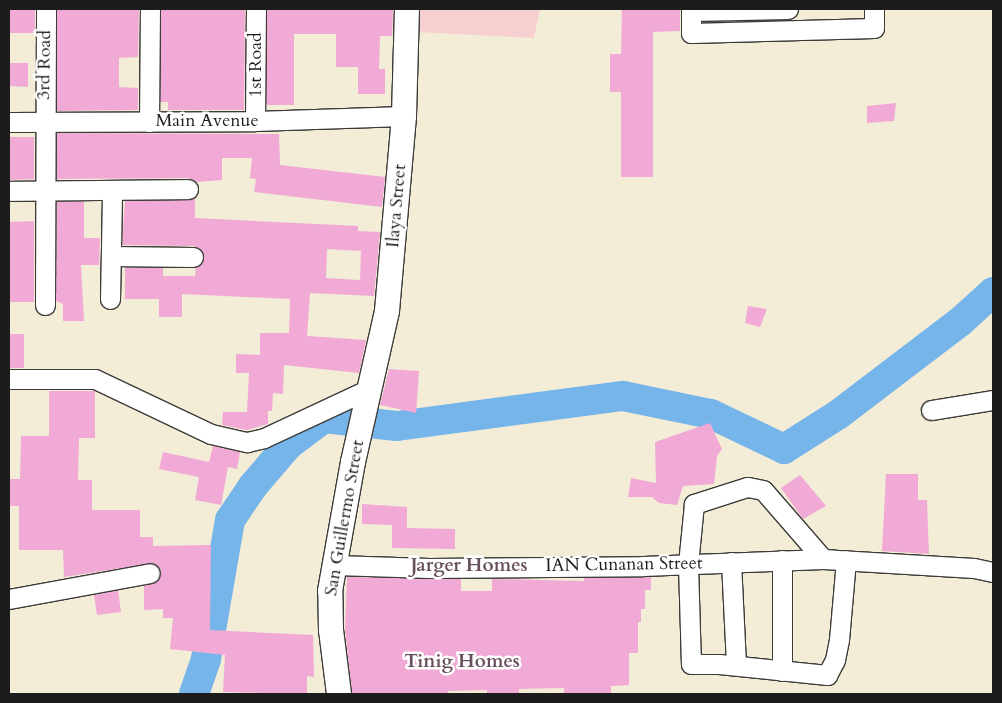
<!DOCTYPE html>
<html>
<head>
<meta charset="utf-8">
<style>
	body { margin:0 }
	#map { position:relative; width:1002px; height:703px; overflow:hidden; background:#f3ecd7; font-family:Cardo,serif }
	div>[style] { position:absolute }
	.built>* { inset:0; background:#f7cfd0 }
	.river>* { height:30px; margin:-15px; padding:0 15px; transform-origin:15px; border-radius:15px; background:#76b5e9 }
	.building>* { inset:0; background:#f1aad5 }
	.roads { filter:drop-shadow(1px 0 #3c3b38) drop-shadow(-1px 0 #3c3b38) drop-shadow(0 1px #3c3b38) drop-shadow(0 -1px #3c3b38) }
	.minor>* { height:19px; margin:-9.5px; padding:0 9.5px; transform-origin:9.5px; border-radius:9.5px; background:#fff }
	.major>* { height:24px; margin:-12px; padding:0 12px; transform-origin:12px; border-radius:12px; background:#fff }
	span { translate:-50% -50%; white-space:nowrap; text-align:center; line-height:1.15; -webkit-text-stroke:5px #fff; paint-order:stroke }
	.street-label { font-size:18px; color:#1c1c1c }
	.neighbourhood-label { font-size:19px; color:#674e5d; font-weight:700 }
	.frame { position:absolute; inset:0; border:10px solid #1c1c1c; pointer-events:none }
</style>
</head>
<body>
<div id="map">
	<div class="built">
		<div style="clip-path:polygon(418px 9px,540px 9px,534px 38px,418px 32px)"></div>
	</div>
	<div class="river">
		<div style="left:194px;top:694px;width:37px;rotate:-71deg"></div>
		<div style="left:206px;top:659px;width:141px;rotate:-80.2deg"></div>
		<div style="left:230px;top:520px;width:41px;rotate:-55.9deg"></div>
		<div style="left:253px;top:486px;width:54px;rotate:-49.5deg"></div>
		<div style="left:288px;top:445px;width:45px;rotate:-36.9deg"></div>
		<div style="left:324px;top:418px;width:73px;rotate:6.3deg"></div>
		<div style="left:397px;top:426px;width:228px;rotate:-7.6deg"></div>
		<div style="left:623px;top:396px;width:90px;rotate:11.6deg"></div>
		<div style="left:711px;top:414px;width:81px;rotate:25.6deg"></div>
		<div style="left:784px;top:449px;width:65px;rotate:-32.5deg"></div>
		<div style="left:839px;top:414px;width:153px;rotate:-37.3deg"></div>
		<div style="left:961px;top:321px;width:43px;rotate:-42.2deg"></div>
	</div>
	<div class="building">
		<div style="clip-path:polygon(9px 9px,35px 9px,35px 33px,9px 33px)"></div>
		<div style="clip-path:polygon(57px 9px,139px 9px,138px 57px,119px 58px,119px 87px,138px 88px,138px 110px,57px 111px)"></div>
		<div style="clip-path:polygon(161px 9px,245px 9px,244px 110px,168px 110px,168px 102px,160px 102px)"></div>
		<div style="clip-path:polygon(267px 9px,393px 9px,392px 36px,380px 36px,379px 69px,385px 69px,385px 94px,358px 94px,358px 67px,336px 67px,336px 34px,294px 34px,294px 105px,266px 105px)"></div>
		<div style="clip-path:polygon(622px 9px,680px 9px,680px 31px,653px 32px,653px 177px,621px 177px,621px 92px,610px 92px,610px 54px,621px 54px)"></div>
		<div style="clip-path:polygon(9px 63px,28px 63px,28px 87px,9px 86px)"></div>
		<div style="clip-path:polygon(896px 103px,894px 121px,867px 123px,867px 106px)"></div>
		<div style="clip-path:polygon(57px 133px,279px 134px,280px 165px,385px 177px,382px 207px,254px 192px,256px 179px,250px 178px,252px 158px,222px 158px,222px 180px,197px 182px,188px 178px,57px 179px)"></div>
		<div style="clip-path:polygon(9px 137px,34px 137px,34px 179px,9px 180px)"></div>
		<div style="clip-path:polygon(evenodd,195px 197px,195px 218px,358px 226px,358px 231px,380px 232px,374px 296px,310px 293px,307px 336px,366px 340px,359px 373px,284px 365px,283px 394px,273px 393px,272px 411px,268px 411px,268px 424px,247px 430px,222px 425px,223px 412px,247px 412px,249px 373px,236px 373px,236px 354px,260px 355px,260px 333px,289px 333px,290px 299px,182px 294px,182px 317px,159px 317px,159px 299px,125px 299px,125px 267px,163px 268px,163px 276px,195px 276px,196px 268px,202px 263px,204px 257px,199px 248px,193px 246px,122px 245px,125px 201px,188px 200px,195px 197px,327px 249px,361px 251px,360px 280px,326px 278px,327px 249px)"></div>
		<div style="clip-path:polygon(84px 201px,84px 238px,100px 238px,99px 265px,81px 265px,84px 321px,63px 321px,63px 304px,56px 301px,57px 202px)"></div>
		<div style="clip-path:polygon(34px 221px,34px 302px,9px 302px,9px 222px)"></div>
		<div style="clip-path:polygon(748px 306px,767px 309px,760px 327px,745px 323px)"></div>
		<div style="clip-path:polygon(9px 334px,24px 334px,24px 368px,9px 368px)"></div>
		<div style="clip-path:polygon(389px 369px,419px 371px,416px 413px,380px 405px)"></div>
		<div style="clip-path:polygon(49px 391px,95px 391px,95px 438px,79px 438px,78px 480px,92px 480px,92px 510px,140px 510px,140px 537px,153px 537px,153px 546px,211px 545px,210px 630px,313px 635px,314px 677px,307px 676px,307px 694px,223px 692px,225px 655px,170px 649px,173px 618px,163px 618px,163px 609px,144px 610px,144px 586px,157px 582px,161px 576px,161px 570px,154px 563px,64px 577px,63px 550px,19px 550px,19px 506px,9px 506px,9px 479px,20px 479px,21px 436px,49px 436px)"></div>
		<div style="clip-path:polygon(710px 423px,722px 449px,717px 456px,714px 484px,683px 486px,677px 505px,659px 503px,652px 497px,628px 497px,631px 478px,656px 483px,655px 442px)"></div>
		<div style="clip-path:polygon(213px 446px,240px 452px,237px 469px,228px 467px,221px 505px,195px 500px,199px 477px,159px 469px,163px 452px,209px 462px)"></div>
		<div style="clip-path:polygon(886px 474px,918px 474px,918px 500px,927px 500px,929px 554px,882px 551px)"></div>
		<div style="clip-path:polygon(800px 475px,826px 506px,803px 519px,781px 488px)"></div>
		<div style="clip-path:polygon(362px 504px,407px 507px,407px 528px,455px 529px,455px 549px,392px 548px,392px 525px,362px 524px)"></div>
		<div style="clip-path:polygon(347px 577px,461px 579px,461px 591px,492px 591px,492px 579px,584px 581px,584px 578px,651px 577px,651px 590px,645px 590px,645px 609px,641px 609px,641px 622px,638px 622px,638px 653px,629px 653px,629px 685px,611px 686px,611px 694px,564px 694px,564px 688px,519px 689px,519px 694px,487px 694px,487px 690px,448px 691px,448px 694px,352px 694px,345px 629px)"></div>
		<div style="clip-path:polygon(118px 590px,121px 612px,97px 615px,94px 595px)"></div>
	</div>
	<div class="roads">
		<div class="minor">
			<div style="left:691px;top:9px;width:24px;rotate:90deg"></div>
			<div style="left:691px;top:33px;width:183px;rotate:-1.6deg"></div>
			<div style="left:874px;top:28px;width:19px;rotate:-90deg"></div>
			<div style="left:691px;top:11px;width:97px;rotate:-1.2deg"></div>
			<div style="left:255px;top:121px;width:112px;rotate:-89.5deg"></div>
			<div style="left:9px;top:122px;width:246px;rotate:-0.2deg"></div>
			<div style="left:255px;top:121px;width:149px;rotate:-1.9deg"></div>
			<div style="left:149px;top:122px;width:113px;rotate:-89.5deg"></div>
			<div style="left:9px;top:191px;width:179px;rotate:-0.6deg"></div>
			<div style="left:111px;top:256px;width:82px;rotate:0.7deg"></div>
			<div style="left:110px;top:299px;width:109px;rotate:-88.9deg"></div>
			<div style="left:45px;top:305px;width:296px;rotate:-89.8deg"></div>
			<div style="left:9px;top:379px;width:86px"></div>
			<div style="left:95px;top:379px;width:128px;rotate:25.4deg"></div>
			<div style="left:211px;top:434px;width:37px;rotate:13deg"></div>
			<div style="left:247px;top:442px;width:17px;rotate:-13deg"></div>
			<div style="left:264px;top:438px;width:118px;rotate:-25deg"></div>
			<div style="left:931px;top:410px;width:63px;rotate:-9.2deg"></div>
			<div style="left:823px;top:559px;width:91px;rotate:-131deg"></div>
			<div style="left:763px;top:490px;width:16px;rotate:-169deg"></div>
			<div style="left:747px;top:487px;width:56px;rotate:162.2deg"></div>
			<div style="left:694px;top:504px;width:60px;rotate:95.7deg"></div>
			<div style="left:688px;top:564px;width:100px;rotate:88.3deg"></div>
			<div style="left:691px;top:664px;width:28px"></div>
			<div style="left:719px;top:664px;width:109px;rotate:5.8deg"></div>
			<div style="left:827px;top:675px;width:17px;rotate:-62deg"></div>
			<div style="left:835px;top:660px;width:20px;rotate:-79deg"></div>
			<div style="left:839px;top:640px;width:80px;rotate:-85deg"></div>
			<div style="left:731px;top:562px;width:103px;rotate:87.2deg"></div>
			<div style="left:335px;top:565px;width:94px;rotate:1.8deg"></div>
			<div style="left:429px;top:568px;width:214px;rotate:-0.5deg"></div>
			<div style="left:643px;top:566px;width:180px;rotate:-2.2deg"></div>
			<div style="left:823px;top:559px;width:151px;rotate:3.4deg"></div>
			<div style="left:974px;top:568px;width:19px;rotate:12deg"></div>
			<div style="left:9px;top:599px;width:143px;rotate:-10.4deg"></div>
			<div style="left:782px;top:671px;width:111px;rotate:-90deg"></div>
		</div>
		<div class="major">
			<div style="left:339px;top:694px;width:64px;rotate:-97.1deg"></div>
			<div style="left:331px;top:630px;width:39px;rotate:-91deg"></div>
			<div style="left:330px;top:591px;width:131px;rotate:-79.9deg"></div>
			<div style="left:353px;top:462px;width:155px;rotate:-77.3deg"></div>
			<div style="left:387px;top:311px;width:196px;rotate:-85deg"></div>
			<div style="left:404px;top:116px;width:107px;rotate:-88.4deg"></div>
		</div>
	</div>
	<div class="street-label">
		<span style="left:45px;top:65px;rotate:-89deg">3rd Road</span>
		<span style="left:256px;top:65px;rotate:-90deg">1st Road</span>
		<span style="left:207px;top:121px">Main Avenue</span>
		<span style="left:397px;top:206px;rotate:-85deg">Ilaya Street</span>
		<span style="left:345px;top:518px;rotate:-80deg">San Guillermo Street</span>
		<span style="left:624px;top:565px;rotate:-1deg">IAN Cunanan Street</span>
	</div>
	<div class="neighbourhood-label">
		<span style="left:469px;top:566px">Jarger Homes</span>
		<span style="left:462px;top:662px">Tinig Homes</span>
	</div>
	<div class="frame"></div>
</div>
</body>
</html>
